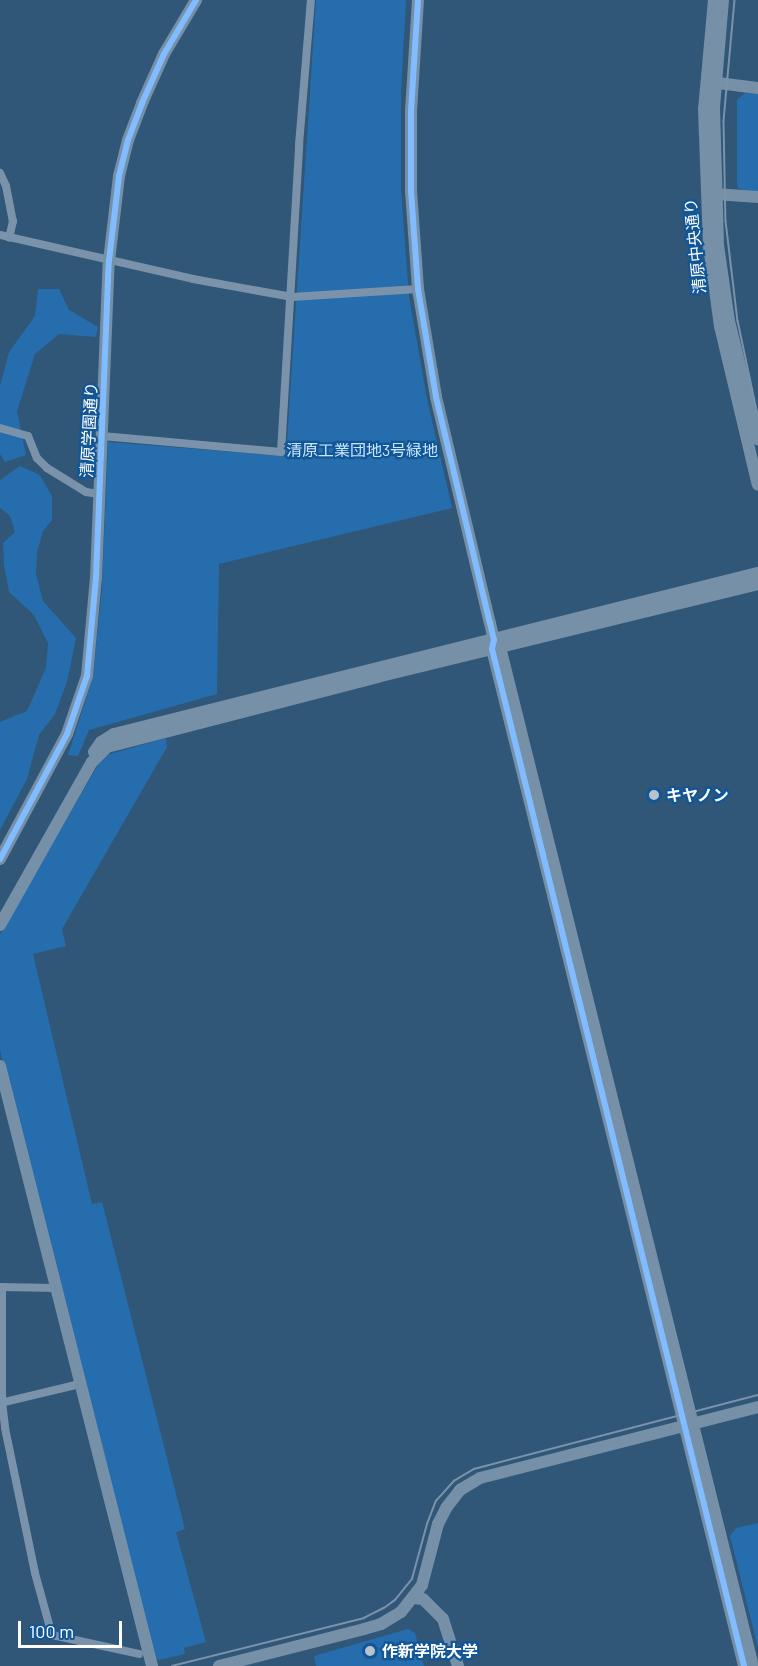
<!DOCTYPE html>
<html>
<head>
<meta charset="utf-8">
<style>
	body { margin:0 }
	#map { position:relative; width:758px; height:1666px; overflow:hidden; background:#305678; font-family:Barlow,"Noto Sans JP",sans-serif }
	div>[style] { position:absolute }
	.green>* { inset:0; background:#266dae }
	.street>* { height:8px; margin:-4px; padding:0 4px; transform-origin:4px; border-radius:4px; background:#7a93ab }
	.secondary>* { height:12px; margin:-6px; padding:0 6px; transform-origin:6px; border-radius:6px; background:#7590a7 }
	.tram>* { height:1.5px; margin:-0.75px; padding:0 0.75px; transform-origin:0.75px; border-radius:0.75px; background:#7b92aa }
	.cycleway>* { height:6px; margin:-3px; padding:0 3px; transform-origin:3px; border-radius:3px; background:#80bcff }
	.dots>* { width:16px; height:16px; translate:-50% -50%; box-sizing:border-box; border:3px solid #115797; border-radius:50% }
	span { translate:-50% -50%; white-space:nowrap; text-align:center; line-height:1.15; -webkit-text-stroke:4.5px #115797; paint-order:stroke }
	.street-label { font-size:16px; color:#fff }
	.park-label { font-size:16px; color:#cae6fe }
	.poi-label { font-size:16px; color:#fff; font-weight:700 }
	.left { translate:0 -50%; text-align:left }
	.scale { position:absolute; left:18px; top:1621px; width:104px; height:27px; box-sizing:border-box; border:3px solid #fff; border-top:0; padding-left:8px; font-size:18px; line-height:21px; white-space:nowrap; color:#fff; -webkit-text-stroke:4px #115797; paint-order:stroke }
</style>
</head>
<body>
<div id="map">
	<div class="green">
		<div style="clip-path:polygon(316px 0,406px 0,401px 92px,401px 189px,409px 297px,427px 399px,452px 508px,219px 564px,217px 694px,89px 730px,78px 756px,68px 755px,93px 677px,102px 588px,108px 442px,286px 456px)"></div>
		<div style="clip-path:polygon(745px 93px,758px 94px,758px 192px,740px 189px,737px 186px,737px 100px)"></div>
		<div style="clip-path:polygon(38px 289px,59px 289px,69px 310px,98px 327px,96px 337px,59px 334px,35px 354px,17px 411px,26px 455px,5px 462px,0 454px,0 386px,9px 352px,35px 316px)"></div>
		<div style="clip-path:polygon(20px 466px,40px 475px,52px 496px,52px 520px,43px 531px,37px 552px,36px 574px,43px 601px,76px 638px,67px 682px,55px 714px,39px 735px,27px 779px,0 830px,0 722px,27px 711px,46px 668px,48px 643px,34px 615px,9px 592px,4px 565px,3px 543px,15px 532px,10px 516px,0 508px,0 480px)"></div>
		<div style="clip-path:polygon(166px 738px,167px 747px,62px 929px,66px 946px,33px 954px,92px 1204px,102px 1202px,185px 1529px,176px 1532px,206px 1642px,184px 1648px,185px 1654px,159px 1660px,154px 1658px,0 1051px,0 934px,103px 756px)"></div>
		<div style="clip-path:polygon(758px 1523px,758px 1648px,730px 1536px,736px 1528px)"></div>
		<div style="clip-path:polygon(408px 1629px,415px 1633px,424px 1666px,316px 1666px,314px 1656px)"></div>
	</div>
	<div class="street">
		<div style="left:0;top:173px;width:14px;rotate:65deg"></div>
		<div style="left:6px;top:186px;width:36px;rotate:79deg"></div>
		<div style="left:13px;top:221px;width:17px;rotate:103deg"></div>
		<div style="left:0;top:235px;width:198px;rotate:12.8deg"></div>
		<div style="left:193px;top:279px;width:101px;rotate:10.3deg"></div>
		<div style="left:292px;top:297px;width:126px;rotate:-3.6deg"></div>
		<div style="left:0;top:428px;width:29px;rotate:16deg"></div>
		<div style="left:28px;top:436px;width:24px;rotate:68deg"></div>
		<div style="left:37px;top:458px;width:14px;rotate:45deg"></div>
		<div style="left:47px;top:468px;width:46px;rotate:31.6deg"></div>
		<div style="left:86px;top:492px;width:13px;rotate:9deg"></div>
		<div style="left:102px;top:436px;width:180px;rotate:5.1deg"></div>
		<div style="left:281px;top:452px;width:308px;rotate:-86.6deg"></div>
		<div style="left:299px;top:145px;width:145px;rotate:-85.3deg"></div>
		<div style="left:0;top:1287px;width:56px;rotate:1deg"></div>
		<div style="left:2px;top:1287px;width:115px;rotate:90deg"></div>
		<div style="left:2px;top:1402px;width:26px;rotate:83deg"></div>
		<div style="left:5px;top:1428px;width:148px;rotate:78.3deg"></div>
		<div style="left:35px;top:1573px;width:64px;rotate:74.7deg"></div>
		<div style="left:52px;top:1635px;width:89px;rotate:12.3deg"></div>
		<div style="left:0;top:1403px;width:82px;rotate:-13.4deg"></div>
	</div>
	<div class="secondary">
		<div style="left:418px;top:0;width:112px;rotate:93.6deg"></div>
		<div style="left:411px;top:112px;width:79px;rotate:90deg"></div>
		<div style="left:411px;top:191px;width:98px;rotate:85.9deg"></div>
		<div style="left:418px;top:289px;width:109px;rotate:80.5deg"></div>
		<div style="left:436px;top:397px;width:232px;rotate:76.6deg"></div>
		<div style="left:490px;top:623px;width:17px;rotate:77deg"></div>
		<div style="left:494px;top:640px;width:9px;rotate:103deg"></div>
		<div style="left:492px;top:649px;width:1048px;rotate:76.08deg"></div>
		<div style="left:714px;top:0;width:109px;rotate:95.2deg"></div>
		<div style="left:704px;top:109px;width:137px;rotate:87.9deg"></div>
		<div style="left:709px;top:246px;width:81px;rotate:82.2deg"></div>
		<div style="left:720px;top:326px;width:163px;rotate:76.6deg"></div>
		<div style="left:723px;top:0;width:108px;rotate:94.8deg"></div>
		<div style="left:714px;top:108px;width:137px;rotate:88.3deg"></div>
		<div style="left:718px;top:245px;width:77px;rotate:81.8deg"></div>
		<div style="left:729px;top:321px;width:122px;rotate:76.2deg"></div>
		<div style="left:710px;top:82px;width:48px;rotate:7.1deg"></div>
		<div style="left:715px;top:194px;width:43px;rotate:4deg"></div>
		<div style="left:494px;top:640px;width:9px;rotate:49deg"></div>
		<div style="left:500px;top:647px;width:1050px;rotate:76.06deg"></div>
		<div style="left:94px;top:752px;width:12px;rotate:-55deg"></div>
		<div style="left:101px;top:742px;width:15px;rotate:-32deg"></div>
		<div style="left:114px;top:734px;width:664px;rotate:-14.04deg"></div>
		<div style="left:0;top:859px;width:142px;rotate:-61.8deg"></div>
		<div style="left:67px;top:734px;width:61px;rotate:-71deg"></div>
		<div style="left:87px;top:676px;width:98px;rotate:-84.8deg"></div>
		<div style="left:96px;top:578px;width:317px;rotate:-87.7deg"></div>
		<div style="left:109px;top:261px;width:86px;rotate:-83.3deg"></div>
		<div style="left:119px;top:176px;width:37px;rotate:-76deg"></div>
		<div style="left:128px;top:140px;width:40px;rotate:-69deg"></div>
		<div style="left:142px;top:103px;width:54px;rotate:-65.8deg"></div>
		<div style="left:164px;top:54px;width:63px;rotate:-59.3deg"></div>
		<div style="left:0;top:925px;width:187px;rotate:-60.6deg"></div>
		<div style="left:92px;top:762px;width:21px;rotate:-45deg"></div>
		<div style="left:107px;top:747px;width:279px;rotate:-14.5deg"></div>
		<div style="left:377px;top:677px;width:392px;rotate:-13.7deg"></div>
		<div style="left:0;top:1066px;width:619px;rotate:75.78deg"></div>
		<div style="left:414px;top:1598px;width:9px;rotate:6deg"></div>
		<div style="left:423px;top:1599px;width:28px;rotate:45deg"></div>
		<div style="left:443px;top:1619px;width:49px;rotate:72.3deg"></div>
		<div style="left:219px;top:1666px;width:150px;rotate:-14.3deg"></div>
		<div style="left:364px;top:1629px;width:18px;rotate:-16deg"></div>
		<div style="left:381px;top:1624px;width:23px;rotate:-31deg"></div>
		<div style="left:401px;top:1612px;width:34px;rotate:-52deg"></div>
		<div style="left:422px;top:1585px;width:63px;rotate:-75.3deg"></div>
		<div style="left:438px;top:1524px;width:18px;rotate:-63deg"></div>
		<div style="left:446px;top:1508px;width:23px;rotate:-52deg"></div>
		<div style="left:460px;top:1490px;width:23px;rotate:-31deg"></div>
		<div style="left:480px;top:1478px;width:287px;rotate:-14.3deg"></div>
	</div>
	<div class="tram">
		<div style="left:735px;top:0;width:121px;rotate:95.2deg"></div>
		<div style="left:724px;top:121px;width:100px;rotate:88.9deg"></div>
		<div style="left:726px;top:221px;width:101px;rotate:83.2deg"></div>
		<div style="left:738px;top:321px;width:96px;rotate:78deg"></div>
		<div style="left:172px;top:1666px;width:198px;rotate:-14deg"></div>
		<div style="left:364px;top:1618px;width:22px;rotate:-27deg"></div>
		<div style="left:384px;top:1608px;width:14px;rotate:-36deg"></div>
		<div style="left:395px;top:1600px;width:27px;rotate:-51deg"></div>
		<div style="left:412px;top:1579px;width:57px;rotate:-74.7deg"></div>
		<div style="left:427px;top:1524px;width:25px;rotate:-69deg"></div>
		<div style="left:436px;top:1501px;width:27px;rotate:-48deg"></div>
		<div style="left:454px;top:1481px;width:23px;rotate:-31deg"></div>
		<div style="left:474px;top:1469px;width:293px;rotate:-14.6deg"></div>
	</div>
	<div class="cycleway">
		<div style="left:418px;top:0;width:112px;rotate:93.6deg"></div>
		<div style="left:411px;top:112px;width:79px;rotate:90deg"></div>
		<div style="left:411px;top:191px;width:98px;rotate:85.9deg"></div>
		<div style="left:418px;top:289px;width:109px;rotate:80.5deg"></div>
		<div style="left:436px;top:397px;width:232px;rotate:76.6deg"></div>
		<div style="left:490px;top:623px;width:17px;rotate:77deg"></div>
		<div style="left:494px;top:640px;width:9px;rotate:103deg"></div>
		<div style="left:492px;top:649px;width:1048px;rotate:76.08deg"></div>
		<div style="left:0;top:859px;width:142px;rotate:-61.8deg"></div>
		<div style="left:67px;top:734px;width:61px;rotate:-71deg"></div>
		<div style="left:87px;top:676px;width:98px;rotate:-84.8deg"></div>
		<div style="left:96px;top:578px;width:317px;rotate:-87.7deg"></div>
		<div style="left:109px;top:261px;width:86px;rotate:-83.3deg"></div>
		<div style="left:119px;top:176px;width:37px;rotate:-76deg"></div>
		<div style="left:128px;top:140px;width:40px;rotate:-69deg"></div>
		<div style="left:142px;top:103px;width:54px;rotate:-65.8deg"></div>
		<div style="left:164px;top:54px;width:63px;rotate:-59.3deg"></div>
	</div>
	<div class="dots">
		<div style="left:654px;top:795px;background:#b7c4d0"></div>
		<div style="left:370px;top:1651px;background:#b7c4d0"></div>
	</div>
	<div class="street-label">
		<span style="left:695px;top:246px;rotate:-96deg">清原中央通り</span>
		<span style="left:89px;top:430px;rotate:-87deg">清原学園通り</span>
	</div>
	<div class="park-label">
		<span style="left:362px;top:450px">清原工業団地3号緑地</span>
	</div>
	<div class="poi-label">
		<span class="left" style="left:666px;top:795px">キヤノン</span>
		<span class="left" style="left:382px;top:1651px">作新学院大学</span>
	</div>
	<div class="scale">100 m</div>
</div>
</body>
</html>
